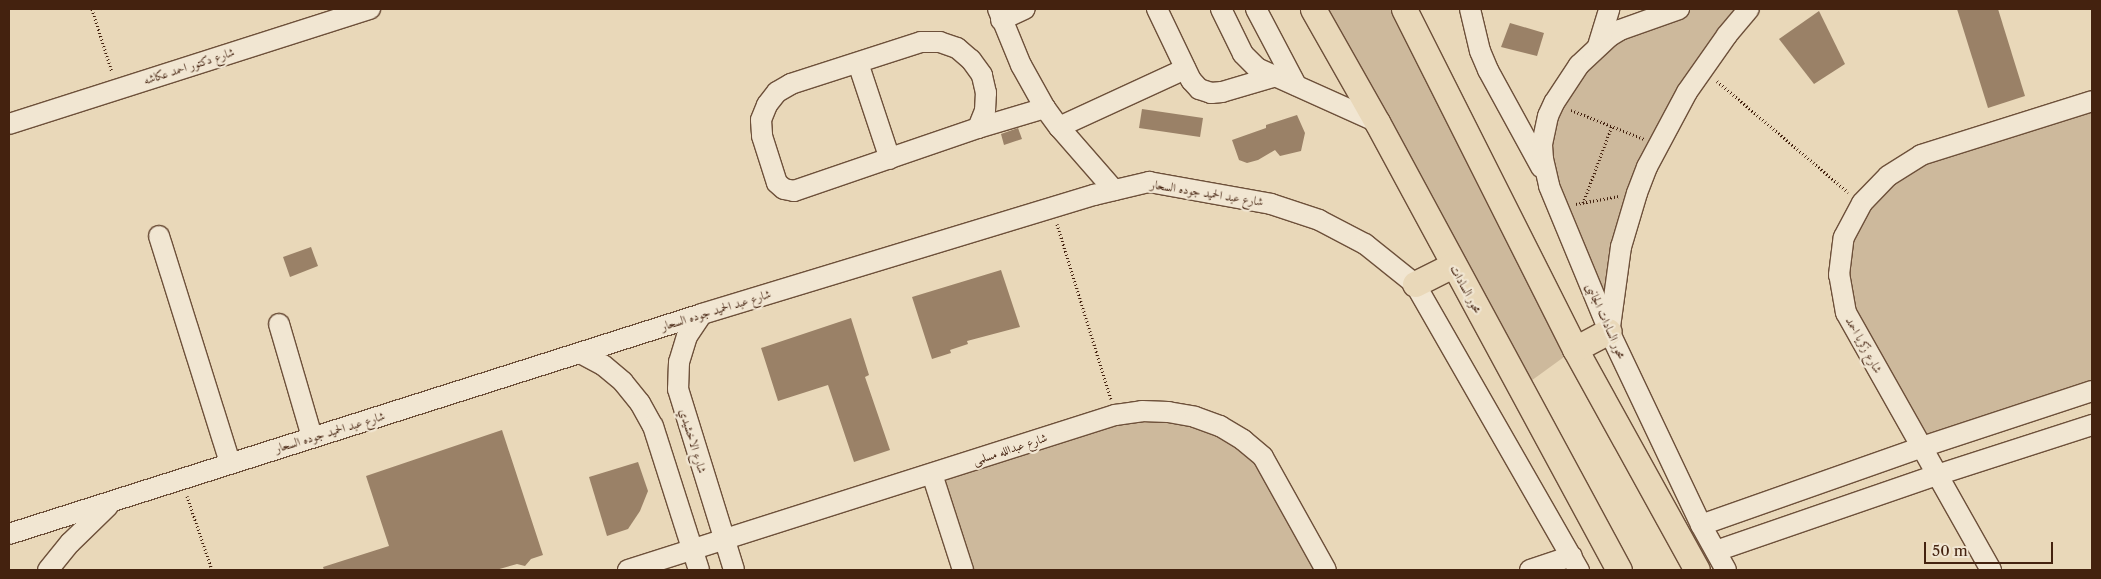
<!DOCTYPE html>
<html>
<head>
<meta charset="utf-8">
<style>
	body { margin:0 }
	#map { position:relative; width:2101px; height:579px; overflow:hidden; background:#e9d8b9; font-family:"Libre Caslon Text",Amiri,serif }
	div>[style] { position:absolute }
	.green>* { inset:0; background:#cdb99c }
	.building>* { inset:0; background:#9a8167 }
	.path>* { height:3px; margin-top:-1.5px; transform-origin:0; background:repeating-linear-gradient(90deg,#44220f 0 1px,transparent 0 3.5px) }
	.roads { filter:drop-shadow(1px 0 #6d503a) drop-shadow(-1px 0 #6d503a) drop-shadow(0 1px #6d503a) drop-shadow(0 -1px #6d503a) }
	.minor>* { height:20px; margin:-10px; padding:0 10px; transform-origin:10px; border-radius:10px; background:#f1e6d2 }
	.major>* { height:25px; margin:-12.5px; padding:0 12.5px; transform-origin:12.5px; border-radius:12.5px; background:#e9d8b9 }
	span { translate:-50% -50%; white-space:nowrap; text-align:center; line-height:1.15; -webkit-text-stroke:4.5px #f1e6d2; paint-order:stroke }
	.street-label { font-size:12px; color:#44220f }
	.frame { position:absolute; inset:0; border:10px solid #44220f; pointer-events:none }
	.scale { position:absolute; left:1924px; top:542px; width:129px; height:22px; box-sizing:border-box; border:2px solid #44220f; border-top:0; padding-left:6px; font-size:15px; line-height:18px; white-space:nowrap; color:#44220f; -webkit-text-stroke:4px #f1e6d2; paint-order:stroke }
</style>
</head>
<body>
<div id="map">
	<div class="green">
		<div style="clip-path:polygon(1313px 9px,1405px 9px,1575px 349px,1520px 389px)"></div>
		<div style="clip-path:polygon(1679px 9px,1749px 9px,1657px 145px,1609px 331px,1549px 186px,1544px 130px,1609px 37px)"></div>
		<div style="clip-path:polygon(2092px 101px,2092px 391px,1922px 447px,1846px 313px,1844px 237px,1888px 176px)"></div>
		<div style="clip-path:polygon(1142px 411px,1243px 440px,1326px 570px,963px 570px,932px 474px)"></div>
	</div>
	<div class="building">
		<div style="clip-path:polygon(1957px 9px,1998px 9px,2025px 96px,1988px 108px)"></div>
		<div style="clip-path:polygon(1819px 11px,1845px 64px,1814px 84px,1779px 39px)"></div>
		<div style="clip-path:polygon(1510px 23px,1544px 33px,1537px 56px,1501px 47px)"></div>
		<div style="clip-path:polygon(1142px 109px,1203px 118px,1200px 137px,1139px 128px)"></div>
		<div style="clip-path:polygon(1297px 115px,1305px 133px,1301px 151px,1280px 156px,1275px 150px,1258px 160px,1247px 163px,1239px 160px,1232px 140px,1266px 128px,1266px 125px)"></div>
		<div style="clip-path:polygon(1018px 128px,1022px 139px,1004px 145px,1001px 134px)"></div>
		<div style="clip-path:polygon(311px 247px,318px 266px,290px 277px,283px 257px)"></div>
		<div style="clip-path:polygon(1001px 270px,1020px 327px,967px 341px,968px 344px,950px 350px,951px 353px,932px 359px,912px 297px)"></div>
		<div style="clip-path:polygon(851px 318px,869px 375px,865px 377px,890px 450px,854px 462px,828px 385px,778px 401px,761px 348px)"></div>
		<div style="clip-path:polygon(502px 430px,543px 555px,531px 559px,525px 566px,517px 564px,496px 570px,324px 570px,323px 567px,389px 546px,366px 476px)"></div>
		<div style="clip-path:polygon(638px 462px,648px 491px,640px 511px,628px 529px,607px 536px,589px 477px)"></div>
	</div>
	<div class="path">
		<div style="left:92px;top:9px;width:66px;rotate:72.4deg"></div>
		<div style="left:1717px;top:81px;width:172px;rotate:40.3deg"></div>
		<div style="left:1571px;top:110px;width:79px;rotate:21.7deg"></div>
		<div style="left:1583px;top:203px;width:82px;rotate:-69.4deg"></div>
		<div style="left:1576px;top:204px;width:44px;rotate:-10.5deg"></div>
		<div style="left:1057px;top:224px;width:183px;rotate:72.9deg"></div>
		<div style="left:187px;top:496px;width:78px;rotate:71.3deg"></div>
	</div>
	<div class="roads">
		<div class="minor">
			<div style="left:998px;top:9px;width:61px;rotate:67.7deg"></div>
			<div style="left:1021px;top:65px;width:49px;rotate:60.8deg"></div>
			<div style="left:1045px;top:108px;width:24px;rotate:54deg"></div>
			<div style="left:1059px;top:127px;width:84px;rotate:48.9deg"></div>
			<div style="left:1157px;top:9px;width:79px;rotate:64.4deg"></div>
			<div style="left:1191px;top:80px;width:12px;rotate:48deg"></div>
			<div style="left:1199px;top:89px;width:13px;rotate:18deg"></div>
			<div style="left:1211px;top:93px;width:11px;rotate:-5deg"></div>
			<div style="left:1222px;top:92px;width:56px;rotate:-16.5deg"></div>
			<div style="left:1221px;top:9px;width:50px;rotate:63.9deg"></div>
			<div style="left:1243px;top:54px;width:20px;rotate:45deg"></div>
			<div style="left:1257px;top:68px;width:132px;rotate:24.2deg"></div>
			<div style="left:1256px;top:9px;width:86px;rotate:62.2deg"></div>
			<div style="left:1470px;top:9px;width:43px;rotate:76.6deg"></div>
			<div style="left:1480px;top:51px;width:21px;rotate:67deg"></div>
			<div style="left:1488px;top:70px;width:111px;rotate:61.3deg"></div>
			<div style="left:1679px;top:9px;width:63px;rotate:160.4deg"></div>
			<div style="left:1620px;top:30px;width:13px;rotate:148deg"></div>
			<div style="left:1609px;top:37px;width:41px;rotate:137deg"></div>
			<div style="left:1579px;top:65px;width:45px;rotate:123.3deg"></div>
			<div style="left:1554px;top:103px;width:14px;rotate:115deg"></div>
			<div style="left:1548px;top:116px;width:30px;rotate:102deg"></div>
			<div style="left:1542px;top:145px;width:14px;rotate:86deg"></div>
			<div style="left:1543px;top:159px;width:28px;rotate:77deg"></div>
			<div style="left:1549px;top:186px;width:157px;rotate:67.5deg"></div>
			<div style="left:1609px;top:331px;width:215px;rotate:64.6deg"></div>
			<div style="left:1701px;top:525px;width:51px;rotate:60.9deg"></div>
			<div style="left:1001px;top:20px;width:26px;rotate:-25deg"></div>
			<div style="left:1598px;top:46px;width:39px;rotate:-73deg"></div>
			<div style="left:858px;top:63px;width:101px;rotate:71.6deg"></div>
			<div style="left:9px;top:124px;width:379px;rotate:-17.7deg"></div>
			<div style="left:1059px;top:127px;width:139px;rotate:-24.7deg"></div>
			<div style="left:978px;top:128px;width:18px;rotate:-68deg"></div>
			<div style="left:985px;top:111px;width:18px;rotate:-87deg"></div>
			<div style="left:986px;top:93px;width:18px;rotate:-103deg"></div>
			<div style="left:982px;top:75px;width:19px;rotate:-126deg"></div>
			<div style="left:971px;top:60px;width:18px;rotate:-139deg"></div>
			<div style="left:957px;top:48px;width:18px;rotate:-161deg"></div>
			<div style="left:940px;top:42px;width:19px;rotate:180deg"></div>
			<div style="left:921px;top:42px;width:137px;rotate:162.1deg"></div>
			<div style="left:791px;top:84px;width:16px;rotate:150deg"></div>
			<div style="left:777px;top:92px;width:16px;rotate:128deg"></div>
			<div style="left:767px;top:105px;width:16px;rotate:112deg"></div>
			<div style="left:761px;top:120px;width:16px;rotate:86deg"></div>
			<div style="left:762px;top:136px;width:49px;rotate:72.3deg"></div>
			<div style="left:777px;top:183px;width:9px;rotate:41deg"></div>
			<div style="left:784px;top:189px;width:10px;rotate:11deg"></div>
			<div style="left:794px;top:191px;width:194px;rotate:-18.9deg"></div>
			<div style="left:978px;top:128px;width:70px;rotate:-16.6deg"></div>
			<div style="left:159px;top:236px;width:238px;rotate:72.6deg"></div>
			<div style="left:702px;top:314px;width:27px;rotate:124deg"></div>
			<div style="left:687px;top:336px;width:27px;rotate:107deg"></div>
			<div style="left:679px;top:362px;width:27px;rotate:92deg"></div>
			<div style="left:678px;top:389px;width:189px;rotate:72.8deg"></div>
			<div style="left:279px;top:324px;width:118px;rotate:73.7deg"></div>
			<div style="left:1610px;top:327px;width:81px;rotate:-82.2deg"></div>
			<div style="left:1621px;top:247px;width:56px;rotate:-73.5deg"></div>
			<div style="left:1637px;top:193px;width:28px;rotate:-69deg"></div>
			<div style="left:1647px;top:167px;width:85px;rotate:-61.9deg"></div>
			<div style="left:1687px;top:92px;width:70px;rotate:-54.9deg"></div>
			<div style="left:1727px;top:35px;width:34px;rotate:-50deg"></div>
			<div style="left:580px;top:353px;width:26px;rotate:28deg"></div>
			<div style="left:603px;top:365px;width:26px;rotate:40deg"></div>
			<div style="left:623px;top:382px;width:27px;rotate:51deg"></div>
			<div style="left:640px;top:403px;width:26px;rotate:61deg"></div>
			<div style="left:653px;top:426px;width:151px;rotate:72.3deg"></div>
			<div style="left:932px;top:474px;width:101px;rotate:72.1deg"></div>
			<div style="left:1701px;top:525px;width:234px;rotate:-19.4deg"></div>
			<div style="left:1922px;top:447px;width:179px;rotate:-18.2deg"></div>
			<div style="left:9px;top:534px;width:727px;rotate:-17.61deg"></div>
			<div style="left:702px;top:314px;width:410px;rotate:-16.9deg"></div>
			<div style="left:1094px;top:195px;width:57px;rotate:-13.3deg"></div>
			<div style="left:1149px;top:182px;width:124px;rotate:10.2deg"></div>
			<div style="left:1271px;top:204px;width:51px;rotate:18.4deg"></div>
			<div style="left:1319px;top:220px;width:52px;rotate:27.6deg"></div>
			<div style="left:1365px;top:244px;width:64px;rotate:38.7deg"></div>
			<div style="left:1415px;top:284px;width:330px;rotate:60.2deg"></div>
			<div style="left:1716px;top:551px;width:234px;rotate:-19deg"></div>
			<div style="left:1937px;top:475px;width:163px;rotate:-17.9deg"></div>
			<div style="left:48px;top:570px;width:35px;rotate:-51deg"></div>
			<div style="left:70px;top:543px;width:53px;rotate:-44.2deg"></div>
			<div style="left:628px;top:570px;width:511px;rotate:-17.65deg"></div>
			<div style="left:1115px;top:415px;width:27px;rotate:-8deg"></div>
			<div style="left:1142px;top:411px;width:26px;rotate:2deg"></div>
			<div style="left:1168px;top:412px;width:27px;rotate:10deg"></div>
			<div style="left:1195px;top:417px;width:27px;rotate:20deg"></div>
			<div style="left:1220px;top:426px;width:27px;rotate:31deg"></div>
			<div style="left:1243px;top:440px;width:26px;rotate:40deg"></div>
			<div style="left:1263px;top:457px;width:129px;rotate:60.9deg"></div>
			<div style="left:1530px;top:570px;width:44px;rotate:-18.4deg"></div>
			<div style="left:1991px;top:570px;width:295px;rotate:-119.4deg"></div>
			<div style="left:1846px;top:313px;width:39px;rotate:-100deg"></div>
			<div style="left:1839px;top:275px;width:38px;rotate:-83deg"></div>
			<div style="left:1844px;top:237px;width:38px;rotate:-62deg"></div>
			<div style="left:1862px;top:203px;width:37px;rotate:-46deg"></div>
			<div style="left:1888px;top:176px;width:39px;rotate:-32deg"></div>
			<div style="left:1921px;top:155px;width:179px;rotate:-17.5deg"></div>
		</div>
		<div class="major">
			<div style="left:1313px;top:9px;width:130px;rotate:60.5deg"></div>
			<div style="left:1377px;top:122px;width:509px;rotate:61.62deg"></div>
			<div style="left:1404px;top:9px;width:381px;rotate:63.3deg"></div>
			<div style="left:1575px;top:349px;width:252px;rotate:61.1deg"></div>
			<div style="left:1415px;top:284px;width:42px;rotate:-26.6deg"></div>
			<div style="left:1575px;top:349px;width:38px;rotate:-28deg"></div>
		</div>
	</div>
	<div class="street-label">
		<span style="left:189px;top:66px;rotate:-18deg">شارع دكتور احمد عكاشه</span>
		<span style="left:1207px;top:193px;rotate:9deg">شارع عبد الحميد جوده السحار</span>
		<span style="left:1466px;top:289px;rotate:61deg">محور السادات</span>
		<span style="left:716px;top:310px;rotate:-17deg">شارع عبد الحميد جوده السحار</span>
		<span style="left:1606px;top:321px;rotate:66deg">محور السادات الجانبى</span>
		<span style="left:1864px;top:345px;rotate:61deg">شارع زكريا احمد</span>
		<span style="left:330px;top:432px;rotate:-17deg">شارع عبد الحميد جوده السحار</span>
		<span style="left:693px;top:441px;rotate:73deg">شارع الاخشيدي</span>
		<span style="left:1010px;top:449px;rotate:-18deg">شارع عبدالله مسلمى</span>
	</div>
	<div class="frame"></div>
	<div class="scale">50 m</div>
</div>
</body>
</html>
